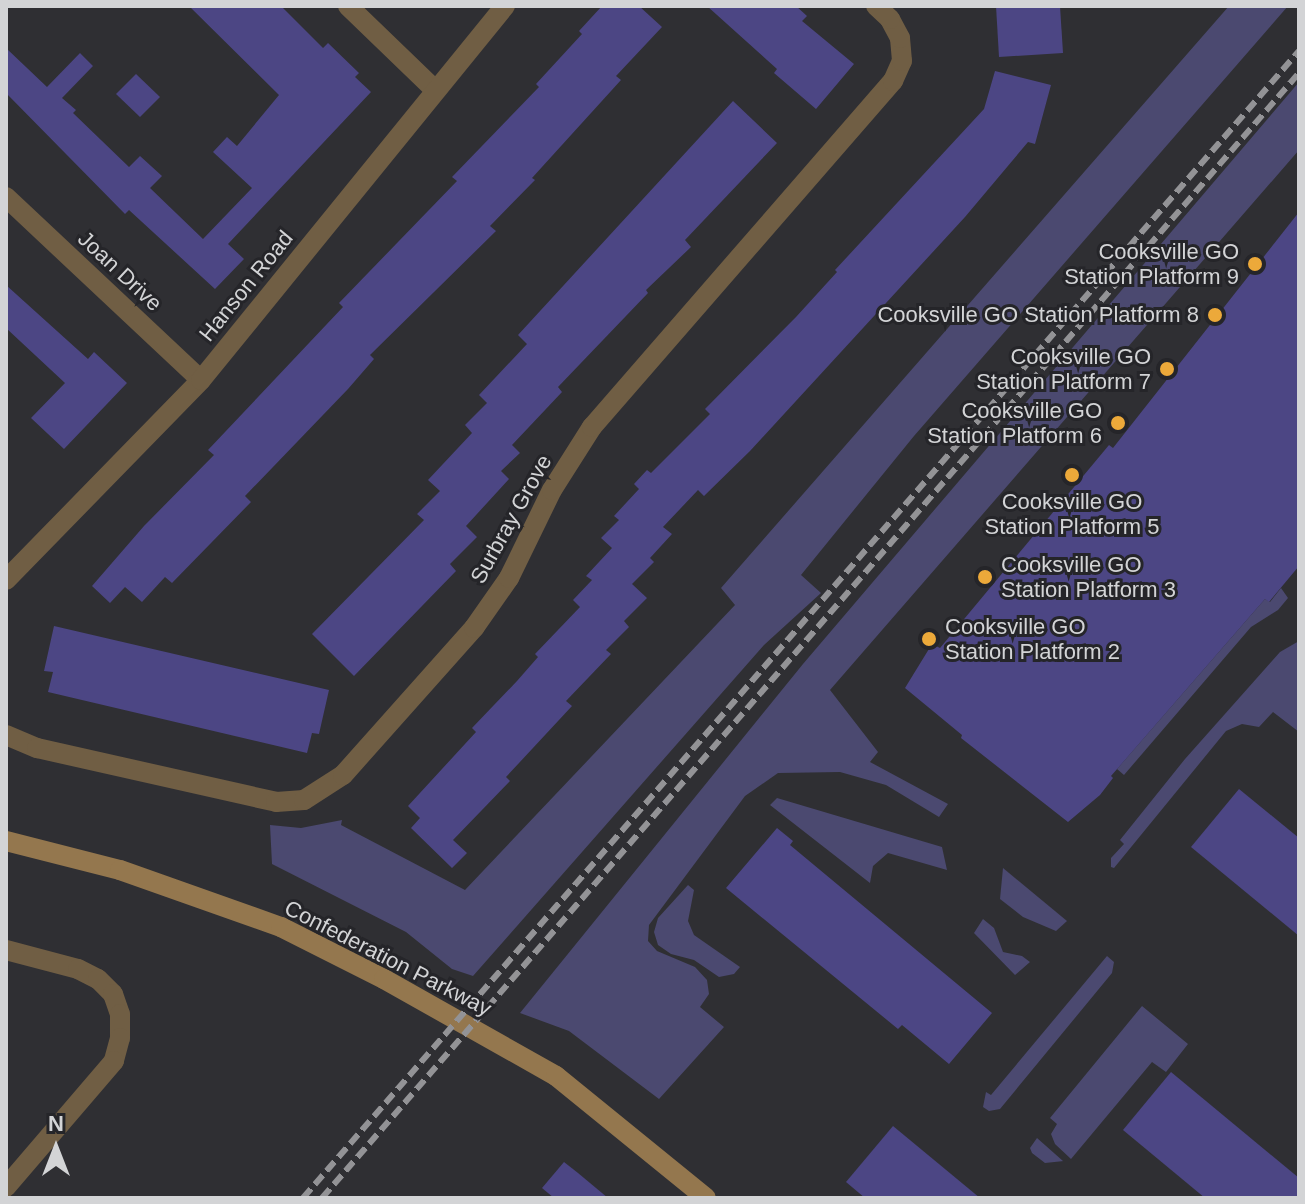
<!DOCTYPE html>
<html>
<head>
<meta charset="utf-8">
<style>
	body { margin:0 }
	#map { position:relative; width:1305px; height:1204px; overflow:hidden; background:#2f2f33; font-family:Helvetica,sans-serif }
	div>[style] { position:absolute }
	.green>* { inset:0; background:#4b4970 }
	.building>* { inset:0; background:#4c4684 }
	.street>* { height:20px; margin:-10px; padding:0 10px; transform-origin:10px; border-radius:10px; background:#705e44 }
	.secondary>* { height:20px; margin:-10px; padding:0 10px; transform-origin:10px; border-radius:10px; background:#94774e }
	.rail>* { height:6px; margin-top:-3px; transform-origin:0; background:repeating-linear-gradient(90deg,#939396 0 12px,transparent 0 18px) }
	.dots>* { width:22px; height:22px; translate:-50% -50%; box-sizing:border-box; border:4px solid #252529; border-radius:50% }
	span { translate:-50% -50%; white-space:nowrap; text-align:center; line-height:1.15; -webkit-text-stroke:6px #252529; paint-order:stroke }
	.poi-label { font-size:22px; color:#d3d4d6 }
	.right { translate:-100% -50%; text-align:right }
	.left { translate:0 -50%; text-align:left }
	.street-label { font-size:22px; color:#d3d4d6 }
	.frame { position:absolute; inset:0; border:8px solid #d3d4d6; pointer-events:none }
	.north { position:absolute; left:16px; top:1108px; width:80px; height:80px; -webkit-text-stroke:6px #252529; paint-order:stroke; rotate:0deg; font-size:22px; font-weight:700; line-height:32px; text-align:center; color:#d3d4d6 }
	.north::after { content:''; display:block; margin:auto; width:28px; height:36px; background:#d3d4d6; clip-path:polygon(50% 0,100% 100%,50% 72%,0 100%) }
</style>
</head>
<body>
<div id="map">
	<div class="green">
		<div style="clip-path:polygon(1229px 6px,1288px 6px,914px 436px,801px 575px,821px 593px,764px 645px,473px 976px,452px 969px,406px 932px,272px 864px,270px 825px,301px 828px,342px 820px,341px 825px,465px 890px,735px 605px,721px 588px)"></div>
		<div style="clip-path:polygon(1299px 82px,1299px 150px,830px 690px,878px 752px,870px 762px,948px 804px,939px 817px,886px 785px,840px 772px,778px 773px,745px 796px,649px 925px,648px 941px,657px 951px,695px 967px,707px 980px,709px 994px,700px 1007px,724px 1027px,659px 1099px,569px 1031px,520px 1013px,803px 664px)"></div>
		<div style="clip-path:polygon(1281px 588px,1288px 598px,1278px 610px,1251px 627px,1124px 775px,1117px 769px,1265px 599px,1270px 602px)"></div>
		<div style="clip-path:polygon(1299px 641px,1299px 732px,1273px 712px,1259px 727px,1242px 724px,1226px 731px,1114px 868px,1111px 867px,1111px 858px,1124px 844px,1120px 840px,1185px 759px,1280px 652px)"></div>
		<div style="clip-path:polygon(777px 798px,942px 847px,947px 870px,888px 853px,873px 866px,870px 883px,770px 805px)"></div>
		<div style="clip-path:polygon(1003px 868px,1067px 921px,1056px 931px,1023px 917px,1000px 899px)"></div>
		<div style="clip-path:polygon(688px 885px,694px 890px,688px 921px,694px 935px,740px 967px,734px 974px,719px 977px,694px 960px,671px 954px,658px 945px,654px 932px,658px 918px)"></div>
		<div style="clip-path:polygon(983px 919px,994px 928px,1003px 952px,1022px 956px,1030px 962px,1015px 975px,974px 933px)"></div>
		<div style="clip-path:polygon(1107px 956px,1114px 962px,1112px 973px,1000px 1109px,989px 1111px,983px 1107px,986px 1092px,991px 1095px)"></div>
		<div style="clip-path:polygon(1142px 1006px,1188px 1044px,1166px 1072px,1152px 1062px,1071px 1159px,1055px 1144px,1051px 1134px,1057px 1124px,1050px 1118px)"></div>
		<div style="clip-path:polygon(1037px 1138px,1063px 1161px,1064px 1161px,1045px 1163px,1032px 1153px,1030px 1148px)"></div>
	</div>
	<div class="building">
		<div style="clip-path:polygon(189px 6px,281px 6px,323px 48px,328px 43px,359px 73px,355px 77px,371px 92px,228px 244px,244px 259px,215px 289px,129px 210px,125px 214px,6px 93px,6px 48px,47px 87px,80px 53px,93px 66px,62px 98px,76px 110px,73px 113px,129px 167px,140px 156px,162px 176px,150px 188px,203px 239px,252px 188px,213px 152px,227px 137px,237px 146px,279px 95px)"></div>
		<div style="clip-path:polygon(602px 6px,639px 6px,662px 27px,616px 76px,621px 80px,532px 178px,535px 180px,490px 226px,496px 231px,370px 355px,374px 359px,348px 389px,245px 496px,251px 502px,172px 583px,165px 577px,142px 602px,125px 587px,110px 603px,92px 586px,144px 526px,214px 455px,208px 450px,343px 307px,339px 303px,457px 181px,452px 177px,539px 87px,536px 84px,582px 34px,579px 31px)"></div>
		<div style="clip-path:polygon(707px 6px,796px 6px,807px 16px,802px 21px,854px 64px,816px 109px,774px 73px,777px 69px)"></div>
		<div style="clip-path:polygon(996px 6px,1060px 6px,1063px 53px,999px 57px)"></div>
		<div style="clip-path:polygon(995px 71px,1051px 85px,1035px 144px,1028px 142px,965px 217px,750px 451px,704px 496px,698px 490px,663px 527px,672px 534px,650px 558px,654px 562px,632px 584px,647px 598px,624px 621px,629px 627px,606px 650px,611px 654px,566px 701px,572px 706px,506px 777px,510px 781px,453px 840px,467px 853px,452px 868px,411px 828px,420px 818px,408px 806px,476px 732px,472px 728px,517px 681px,538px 657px,535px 654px,580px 607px,573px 600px,592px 580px,586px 576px,612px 548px,601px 538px,619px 520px,614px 516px,639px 489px,634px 484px,647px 470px,651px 473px,710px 414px,705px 409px,796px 317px,837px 272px,835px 270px,984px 109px)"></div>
		<div style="clip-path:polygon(136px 74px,160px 97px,140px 117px,116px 94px)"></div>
		<div style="clip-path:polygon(733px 101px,777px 143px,685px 240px,691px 247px,646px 290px,648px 293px,558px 387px,562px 392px,512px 445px,520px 453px,501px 471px,509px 479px,466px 526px,477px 537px,450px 564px,456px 571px,354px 676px,312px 634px,424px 520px,417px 514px,440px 491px,428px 480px,472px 433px,465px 425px,487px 403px,479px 395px,527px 344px,518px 335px)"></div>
		<div style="clip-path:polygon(1299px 212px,1299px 566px,1269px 602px,1265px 599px,1111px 776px,1113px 778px,1100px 795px,1068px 822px,961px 738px,962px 735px,905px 688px,932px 644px,940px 648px,1109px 445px,1113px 448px)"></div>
		<div style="clip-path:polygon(6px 285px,88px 359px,94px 352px,127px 383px,64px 449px,31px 418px,65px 383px,6px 328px)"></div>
		<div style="clip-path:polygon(54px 626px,329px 690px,319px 734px,312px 733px,307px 753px,48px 692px,53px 672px,44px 671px)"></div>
		<div style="clip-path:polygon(1239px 789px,1299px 838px,1299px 936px,1191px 847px)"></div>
		<div style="clip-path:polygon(777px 828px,793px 841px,790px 845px,992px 1013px,949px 1064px,902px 1025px,898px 1029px,726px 888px)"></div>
		<div style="clip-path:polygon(1171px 1072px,1299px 1178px,1299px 1198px,1205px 1198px,1123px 1130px)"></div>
		<div style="clip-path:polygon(893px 1126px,980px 1198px,865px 1198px,846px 1182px)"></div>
		<div style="clip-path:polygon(564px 1162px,578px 1173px,608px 1198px,554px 1198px,542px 1188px)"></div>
	</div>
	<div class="street">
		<div style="left:348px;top:6px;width:121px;rotate:44deg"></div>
		<div style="left:6px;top:197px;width:267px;rotate:43.2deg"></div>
		<div style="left:6px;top:580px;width:279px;rotate:-45.7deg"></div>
		<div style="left:201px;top:380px;width:482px;rotate:-50.9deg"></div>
		<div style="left:6px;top:735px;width:34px;rotate:23deg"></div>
		<div style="left:37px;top:748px;width:245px;rotate:12.7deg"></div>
		<div style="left:276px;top:802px;width:28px;rotate:-4deg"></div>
		<div style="left:304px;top:800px;width:46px;rotate:-32.7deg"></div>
		<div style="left:343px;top:775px;width:197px;rotate:-48.3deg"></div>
		<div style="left:474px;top:628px;width:61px;rotate:-55deg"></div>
		<div style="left:509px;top:578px;width:98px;rotate:-64deg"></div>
		<div style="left:552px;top:490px;width:75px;rotate:-57.6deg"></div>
		<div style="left:592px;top:427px;width:459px;rotate:-49deg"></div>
		<div style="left:893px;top:81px;width:22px;rotate:-66deg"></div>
		<div style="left:902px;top:61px;width:23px;rotate:-95deg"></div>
		<div style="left:900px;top:38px;width:21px;rotate:-118deg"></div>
		<div style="left:890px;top:19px;width:19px;rotate:-137deg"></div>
		<div style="left:6px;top:950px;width:74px;rotate:14.8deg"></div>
		<div style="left:78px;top:969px;width:22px;rotate:27deg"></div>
		<div style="left:98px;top:979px;width:21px;rotate:45deg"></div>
		<div style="left:113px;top:994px;width:21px;rotate:71deg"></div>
		<div style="left:120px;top:1014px;width:24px;rotate:90deg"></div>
		<div style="left:120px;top:1038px;width:24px;rotate:105deg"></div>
		<div style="left:114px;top:1061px;width:166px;rotate:130.6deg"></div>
	</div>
	<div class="secondary">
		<div style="left:6px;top:841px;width:118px;rotate:14.3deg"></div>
		<div style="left:120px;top:870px;width:171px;rotate:19.5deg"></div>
		<div style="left:281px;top:927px;width:115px;rotate:26.8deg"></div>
		<div style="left:384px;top:979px;width:197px;rotate:29.4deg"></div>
		<div style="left:556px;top:1076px;width:193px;rotate:39.1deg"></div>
	</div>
	<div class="rail">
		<div style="left:303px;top:1198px;width:1519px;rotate:-49.03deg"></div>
		<div style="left:322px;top:1198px;width:1490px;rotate:-49.03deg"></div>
	</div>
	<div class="dots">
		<div style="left:1255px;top:264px;background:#eca93a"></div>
		<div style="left:1215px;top:315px;background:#eca93a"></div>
		<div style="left:1167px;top:369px;background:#eca93a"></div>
		<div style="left:1118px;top:423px;background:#eca93a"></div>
		<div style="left:1072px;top:475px;background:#eca93a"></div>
		<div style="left:985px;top:577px;background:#eca93a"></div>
		<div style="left:929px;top:639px;background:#eca93a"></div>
	</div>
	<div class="poi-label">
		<span class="right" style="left:1239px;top:264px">Cooksville GO<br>Station Platform 9</span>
		<span class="right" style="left:1199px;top:315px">Cooksville GO Station Platform 8</span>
		<span class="right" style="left:1151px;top:369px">Cooksville GO<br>Station Platform 7</span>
		<span class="right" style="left:1102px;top:423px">Cooksville GO<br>Station Platform 6</span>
		<span style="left:1072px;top:514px">Cooksville GO<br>Station Platform 5</span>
		<span class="left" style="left:1001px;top:577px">Cooksville GO<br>Station Platform 3</span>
		<span class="left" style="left:945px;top:639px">Cooksville GO<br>Station Platform 2</span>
	</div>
	<div class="street-label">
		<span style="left:120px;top:271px;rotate:43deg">Joan Drive</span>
		<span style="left:246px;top:286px;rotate:-51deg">Hanson Road</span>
		<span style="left:511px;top:519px;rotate:-61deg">Surbray Grove</span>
		<span style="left:388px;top:958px;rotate:27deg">Confederation Parkway</span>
	</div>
	<div class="frame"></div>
	<div class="north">N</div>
</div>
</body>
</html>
